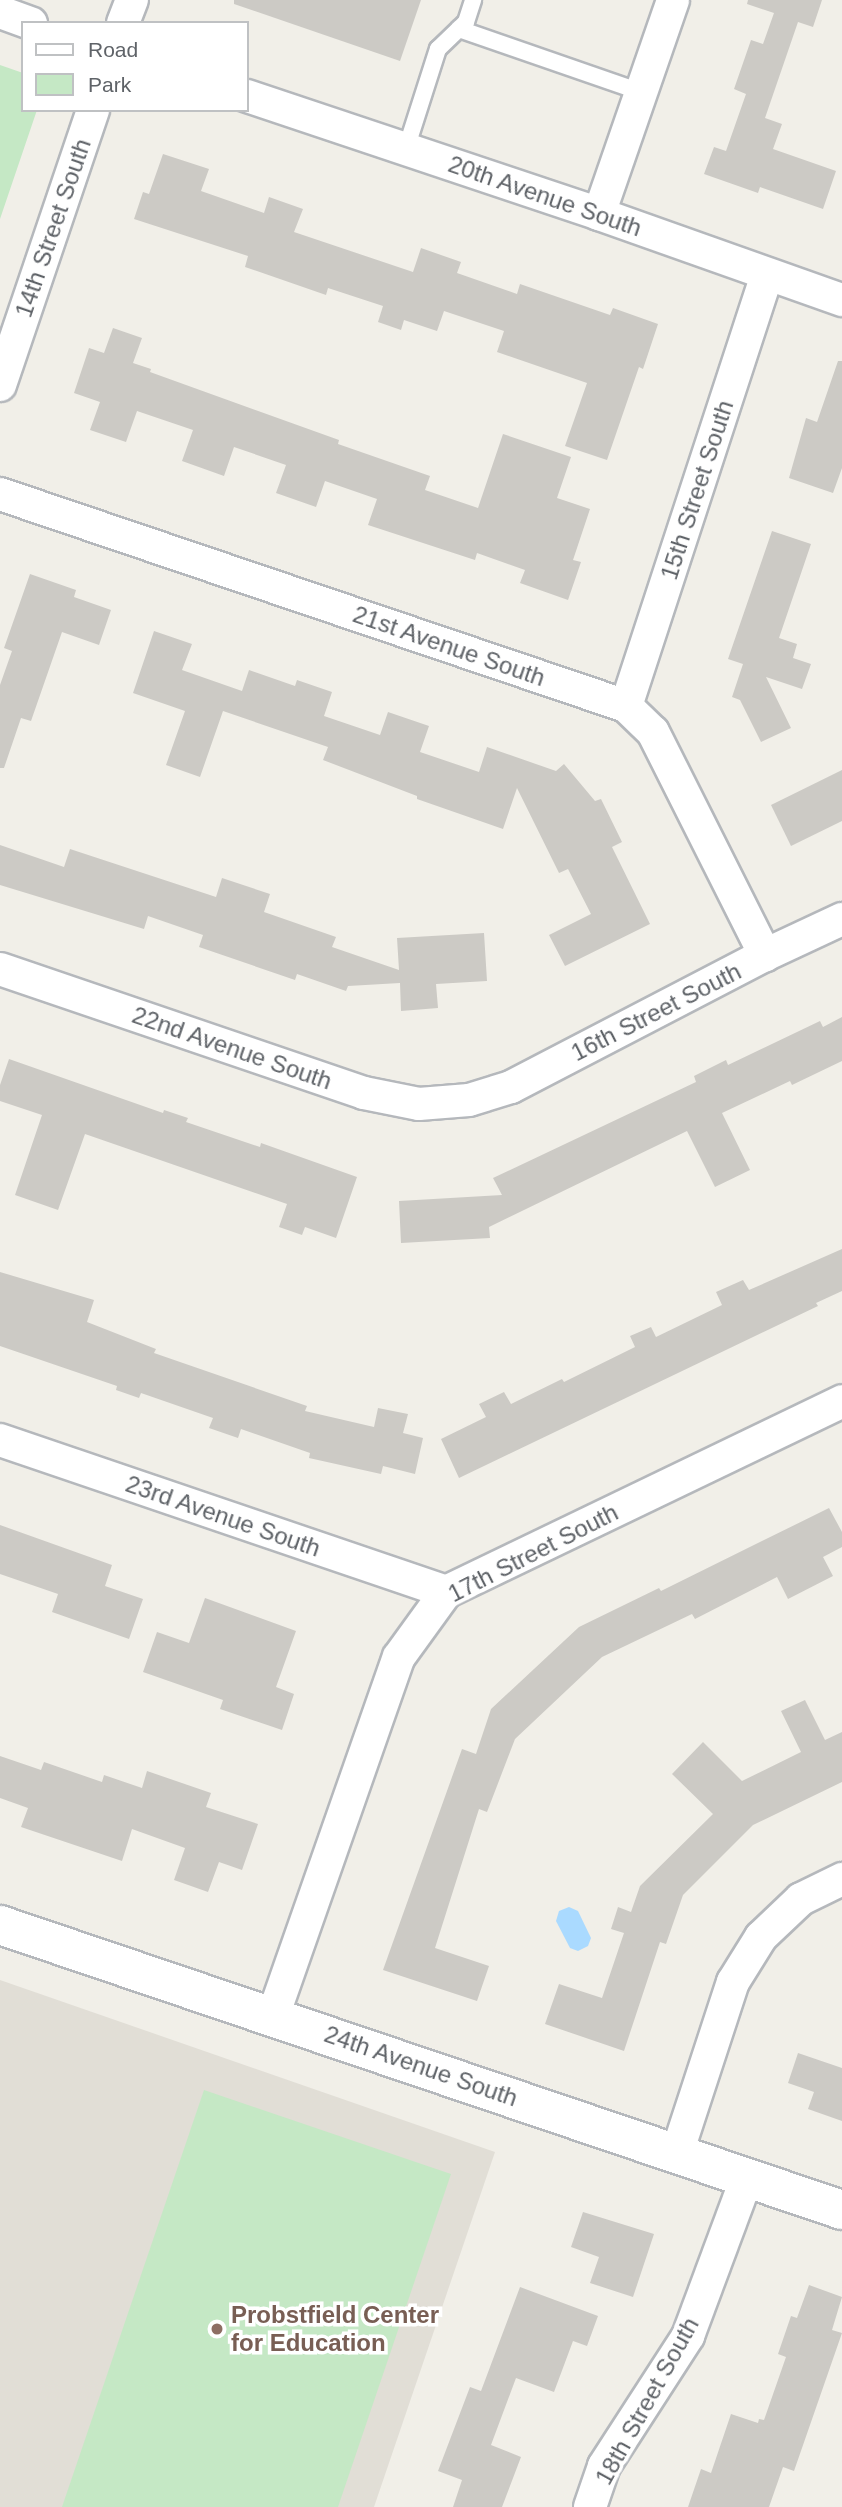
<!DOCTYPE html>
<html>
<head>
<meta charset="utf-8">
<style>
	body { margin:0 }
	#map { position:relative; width:842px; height:2507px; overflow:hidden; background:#f1efe8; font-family:Helvetica,sans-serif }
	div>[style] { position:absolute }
	.education>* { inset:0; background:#e1ded6 }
	.green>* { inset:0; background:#c5e8c5 }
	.water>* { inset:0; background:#aadaff }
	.building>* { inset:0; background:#cccac5 }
	.roads { filter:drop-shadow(2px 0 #b5b8bc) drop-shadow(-2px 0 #b5b8bc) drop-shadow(0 2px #b5b8bc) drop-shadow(0 -2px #b5b8bc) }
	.lane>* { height:16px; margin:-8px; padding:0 8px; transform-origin:8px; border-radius:8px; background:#fff }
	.street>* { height:32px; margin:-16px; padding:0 16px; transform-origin:16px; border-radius:16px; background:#fff }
	.secondary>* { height:38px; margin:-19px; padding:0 19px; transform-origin:19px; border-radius:19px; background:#fff }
	.dots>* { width:19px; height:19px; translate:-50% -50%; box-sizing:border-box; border:4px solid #fff; border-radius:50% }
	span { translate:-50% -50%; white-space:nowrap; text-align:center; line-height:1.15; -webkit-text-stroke:7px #fff; paint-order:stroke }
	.street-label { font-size:24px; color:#5f6368 }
	.education-label { font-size:24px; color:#785e54; font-weight:700 }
	.left { translate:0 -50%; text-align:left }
	.legend { position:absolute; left:21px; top:21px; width:228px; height:91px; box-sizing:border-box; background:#fff; border:2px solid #bfc1c3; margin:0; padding:9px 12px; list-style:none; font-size:21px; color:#5f6368 }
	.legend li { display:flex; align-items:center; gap:14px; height:35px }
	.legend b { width:35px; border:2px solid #bfc1c3 }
</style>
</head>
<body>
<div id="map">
	<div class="education">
		<div style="clip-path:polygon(0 1980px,495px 2152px,374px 2507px,0 2507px)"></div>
	</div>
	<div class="green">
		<div style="clip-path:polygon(0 65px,23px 73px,23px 110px,37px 110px,0 219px)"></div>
		<div style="clip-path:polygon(204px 2090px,451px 2174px,338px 2507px,62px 2507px)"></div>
	</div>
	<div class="water">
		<div style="clip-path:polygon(569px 1907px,578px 1911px,591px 1938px,588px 1946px,578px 1951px,570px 1948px,556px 1921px,559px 1911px)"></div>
	</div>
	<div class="building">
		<div style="clip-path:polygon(234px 0,421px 0,400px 61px,234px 4px)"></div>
		<div style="clip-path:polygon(748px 0,822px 0,813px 27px,798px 22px,765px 118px,782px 124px,773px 149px,836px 171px,823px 209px,760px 187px,758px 193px,704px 174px,714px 147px,726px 151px,746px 94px,734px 89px,751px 40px,763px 44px,774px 13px,747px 4px)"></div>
		<div style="clip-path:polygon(163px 154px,209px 169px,201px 191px,264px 213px,269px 197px,303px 209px,294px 232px,413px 272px,421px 248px,461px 262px,457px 273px,517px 294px,520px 284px,610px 315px,613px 308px,658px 324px,643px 369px,639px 367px,607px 460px,565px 446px,587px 383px,497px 352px,504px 331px,444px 311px,437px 331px,404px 320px,401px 330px,378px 322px,383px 306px,328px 288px,326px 295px,245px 267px,248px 256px,134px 219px,143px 192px,149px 194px)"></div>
		<div style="clip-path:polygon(113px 328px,142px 338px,133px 363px,151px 369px,150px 372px,339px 440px,338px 444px,430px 476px,425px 490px,478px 508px,503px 434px,571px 457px,557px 498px,590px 509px,573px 560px,581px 562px,568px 600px,520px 583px,525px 570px,477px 553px,475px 560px,368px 525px,377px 499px,325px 481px,316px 507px,276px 493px,286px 465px,234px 447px,224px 476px,182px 461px,193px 430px,137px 411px,126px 442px,90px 430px,100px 402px,74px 393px,89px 348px,104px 353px)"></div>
		<div style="clip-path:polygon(838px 361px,842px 361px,842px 468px,833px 493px,789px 478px,806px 418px,817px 422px)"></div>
		<div style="clip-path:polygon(772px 531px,811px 544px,779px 638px,797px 644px,793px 658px,811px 664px,802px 689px,766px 677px,791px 728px,761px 742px,740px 700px,732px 697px,743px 664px,728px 659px)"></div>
		<div style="clip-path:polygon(30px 574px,76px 590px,74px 597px,111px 610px,99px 645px,62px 632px,31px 721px,21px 718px,4px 768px,0 768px,0 685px,12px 651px,4px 648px)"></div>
		<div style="clip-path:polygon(154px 631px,192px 644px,182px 670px,242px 691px,249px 670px,295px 686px,297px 680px,332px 692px,324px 716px,380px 735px,388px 712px,429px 726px,420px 752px,479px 772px,487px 747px,556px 771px,564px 764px,595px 801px,601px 799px,622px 842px,612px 847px,650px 924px,565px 966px,549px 935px,591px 914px,568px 869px,559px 873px,517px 788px,503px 829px,417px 799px,417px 796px,323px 760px,328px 747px,223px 711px,200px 777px,166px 765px,185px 711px,133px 693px)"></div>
		<div style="clip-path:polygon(842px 770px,842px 821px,791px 846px,771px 805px)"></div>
		<div style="clip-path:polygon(0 845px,64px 867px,70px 849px,216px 897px,222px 878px,270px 894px,264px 912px,336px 937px,332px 947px,399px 970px,397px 938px,484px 933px,487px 981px,436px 984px,438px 1008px,401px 1011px,400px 983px,348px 986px,346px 991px,297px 974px,295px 980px,199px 947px,203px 935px,148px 916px,144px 929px,0 885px)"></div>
		<div style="clip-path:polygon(842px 1017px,842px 1061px,792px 1085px,790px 1081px,722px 1113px,750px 1170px,715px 1187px,687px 1131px,489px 1227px,490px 1238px,401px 1243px,399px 1201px,502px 1195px,493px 1178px,696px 1082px,694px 1076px,726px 1060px,728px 1065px,820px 1021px,823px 1027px)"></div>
		<div style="clip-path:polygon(9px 1059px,163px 1113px,164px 1110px,188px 1118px,186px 1122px,260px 1147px,261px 1143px,357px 1177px,336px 1238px,305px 1227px,302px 1235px,279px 1227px,287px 1204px,85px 1134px,58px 1210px,15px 1195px,42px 1115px,0 1101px,0 1085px)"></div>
		<div style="clip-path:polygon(842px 1249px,842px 1291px,816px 1303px,818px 1306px,459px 1478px,441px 1439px,486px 1417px,479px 1404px,504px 1392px,511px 1404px,562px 1379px,564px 1382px,635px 1347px,630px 1336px,651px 1327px,656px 1337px,722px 1305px,716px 1292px,743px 1280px,749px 1290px)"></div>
		<div style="clip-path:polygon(0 1272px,94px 1300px,87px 1322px,156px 1349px,154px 1353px,307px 1406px,305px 1411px,374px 1427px,378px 1408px,408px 1414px,403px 1433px,423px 1438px,415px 1474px,383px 1466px,381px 1474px,309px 1458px,310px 1453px,241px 1429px,238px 1438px,209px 1428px,213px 1418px,141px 1393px,139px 1398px,116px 1390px,117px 1386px,0 1346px)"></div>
		<div style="clip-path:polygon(829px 1508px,842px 1532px,842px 1547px,823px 1557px,833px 1576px,788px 1599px,777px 1577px,695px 1619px,692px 1614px,602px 1657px,515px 1739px,487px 1812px,479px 1809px,435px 1948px,489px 1966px,477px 2001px,383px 1970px,462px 1749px,476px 1754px,491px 1709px,579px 1627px,659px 1588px,661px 1591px)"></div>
		<div style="clip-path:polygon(0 1525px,112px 1565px,105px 1586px,143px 1599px,129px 1639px,52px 1612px,58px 1594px,0 1574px)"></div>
		<div style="clip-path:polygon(205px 1598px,296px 1631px,276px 1687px,294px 1694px,282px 1730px,220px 1709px,223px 1700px,143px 1672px,157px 1632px,189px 1643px)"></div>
		<div style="clip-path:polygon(805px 1700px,825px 1740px,842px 1732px,842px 1782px,753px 1825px,683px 1895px,666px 1944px,660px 1942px,624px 2051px,545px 2024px,559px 1984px,602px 1998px,624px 1933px,611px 1929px,618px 1907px,631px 1912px,640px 1886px,713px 1814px,672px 1774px,703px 1742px,742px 1781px,801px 1752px,781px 1711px)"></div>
		<div style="clip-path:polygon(0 1756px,41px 1770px,44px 1762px,102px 1782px,104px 1775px,142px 1788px,147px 1771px,211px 1793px,206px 1807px,258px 1824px,242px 1870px,219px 1862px,208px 1892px,174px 1880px,185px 1848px,132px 1829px,122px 1861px,21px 1827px,28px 1808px,0 1798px)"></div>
		<div style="clip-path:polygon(798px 2053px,842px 2068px,842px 2121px,808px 2109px,814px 2092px,788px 2083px)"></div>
		<div style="clip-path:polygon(583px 2212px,654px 2234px,633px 2297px,590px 2283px,599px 2257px,571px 2247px)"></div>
		<div style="clip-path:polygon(809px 2285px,842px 2297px,832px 2330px,842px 2333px,794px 2471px,783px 2467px,769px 2507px,688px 2507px,701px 2469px,711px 2473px,731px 2414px,758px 2423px,759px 2419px,764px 2420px,786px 2357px,778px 2354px,791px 2316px,797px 2318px)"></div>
		<div style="clip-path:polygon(520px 2287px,598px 2316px,587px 2346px,573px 2341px,554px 2392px,516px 2378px,491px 2445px,521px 2457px,502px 2507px,453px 2507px,462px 2480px,438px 2471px,470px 2387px,481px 2391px)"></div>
	</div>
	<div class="roads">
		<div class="lane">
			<div style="left:459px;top:29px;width:193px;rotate:19.1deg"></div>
			<div style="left:406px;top:149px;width:105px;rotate:-72.3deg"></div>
			<div style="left:438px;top:49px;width:39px;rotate:-44deg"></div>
			<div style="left:466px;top:22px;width:23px;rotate:-72deg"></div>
		</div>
		<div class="street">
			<div style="left:0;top:12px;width:33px;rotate:20deg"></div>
			<div style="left:123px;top:23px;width:25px;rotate:-69deg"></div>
			<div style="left:247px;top:96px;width:371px;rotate:18.5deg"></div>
			<div style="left:599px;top:214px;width:258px;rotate:19.5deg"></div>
			<div style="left:599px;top:214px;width:226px;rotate:-70.9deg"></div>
			<div style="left:0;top:385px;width:290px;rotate:-71.3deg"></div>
			<div style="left:0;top:494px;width:661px;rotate:18.71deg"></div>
			<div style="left:626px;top:706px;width:37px;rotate:44deg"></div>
			<div style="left:653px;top:732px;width:250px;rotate:63.3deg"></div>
			<div style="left:626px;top:706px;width:453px;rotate:-71.9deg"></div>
			<div style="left:0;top:969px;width:385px;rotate:18.8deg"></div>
			<div style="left:364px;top:1093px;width:56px;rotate:11.3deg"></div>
			<div style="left:419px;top:1104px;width:50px;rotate:-4.6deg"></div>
			<div style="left:469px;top:1100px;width:44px;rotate:-17.2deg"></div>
			<div style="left:511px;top:1087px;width:286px;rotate:-27.5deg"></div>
			<div style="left:765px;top:955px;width:85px;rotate:-25.1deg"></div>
			<div style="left:0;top:1440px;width:471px;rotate:18.8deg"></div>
			<div style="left:273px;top:2016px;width:380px;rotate:-70.7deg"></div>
			<div style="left:399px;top:1657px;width:80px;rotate:-54.1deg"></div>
			<div style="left:446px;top:1592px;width:440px;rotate:-25.7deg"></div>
			<div style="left:677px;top:2153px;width:180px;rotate:-71.9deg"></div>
			<div style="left:733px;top:1982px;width:53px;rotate:-58.1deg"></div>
			<div style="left:761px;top:1937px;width:55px;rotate:-43.5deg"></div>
			<div style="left:801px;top:1899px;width:46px;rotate:-26deg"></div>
			<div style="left:590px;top:2507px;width:43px;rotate:-71.1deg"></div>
			<div style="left:604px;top:2466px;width:155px;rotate:-57.1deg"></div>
			<div style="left:688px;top:2336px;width:170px;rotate:-69.6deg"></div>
		</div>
		<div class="secondary">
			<div style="left:0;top:1925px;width:889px;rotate:18.7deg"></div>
		</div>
	</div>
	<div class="dots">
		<div style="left:217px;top:2329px;background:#8d6e63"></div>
	</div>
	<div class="street-label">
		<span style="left:545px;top:196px;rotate:19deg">20th Avenue South</span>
		<span style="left:53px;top:228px;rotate:-71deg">14th Street South</span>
		<span style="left:697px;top:490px;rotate:-72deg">15th Street South</span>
		<span style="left:449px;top:646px;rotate:19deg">21st Avenue South</span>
		<span style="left:656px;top:1012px;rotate:-27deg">16th Street South</span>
		<span style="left:232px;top:1048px;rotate:19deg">22nd Avenue South</span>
		<span style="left:223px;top:1516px;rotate:19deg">23rd Avenue South</span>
		<span style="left:533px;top:1553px;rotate:-27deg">17th Street South</span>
		<span style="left:421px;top:2066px;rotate:19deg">24th Avenue South</span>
		<span style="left:647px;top:2401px;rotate:-61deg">18th Street South</span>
	</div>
	<div class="education-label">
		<span class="left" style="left:231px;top:2329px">Probstfield Center<br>for Education</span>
	</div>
	<ul class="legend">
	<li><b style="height:9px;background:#fff"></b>Road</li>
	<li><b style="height:19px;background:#c5e8c5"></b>Park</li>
	</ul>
</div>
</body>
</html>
